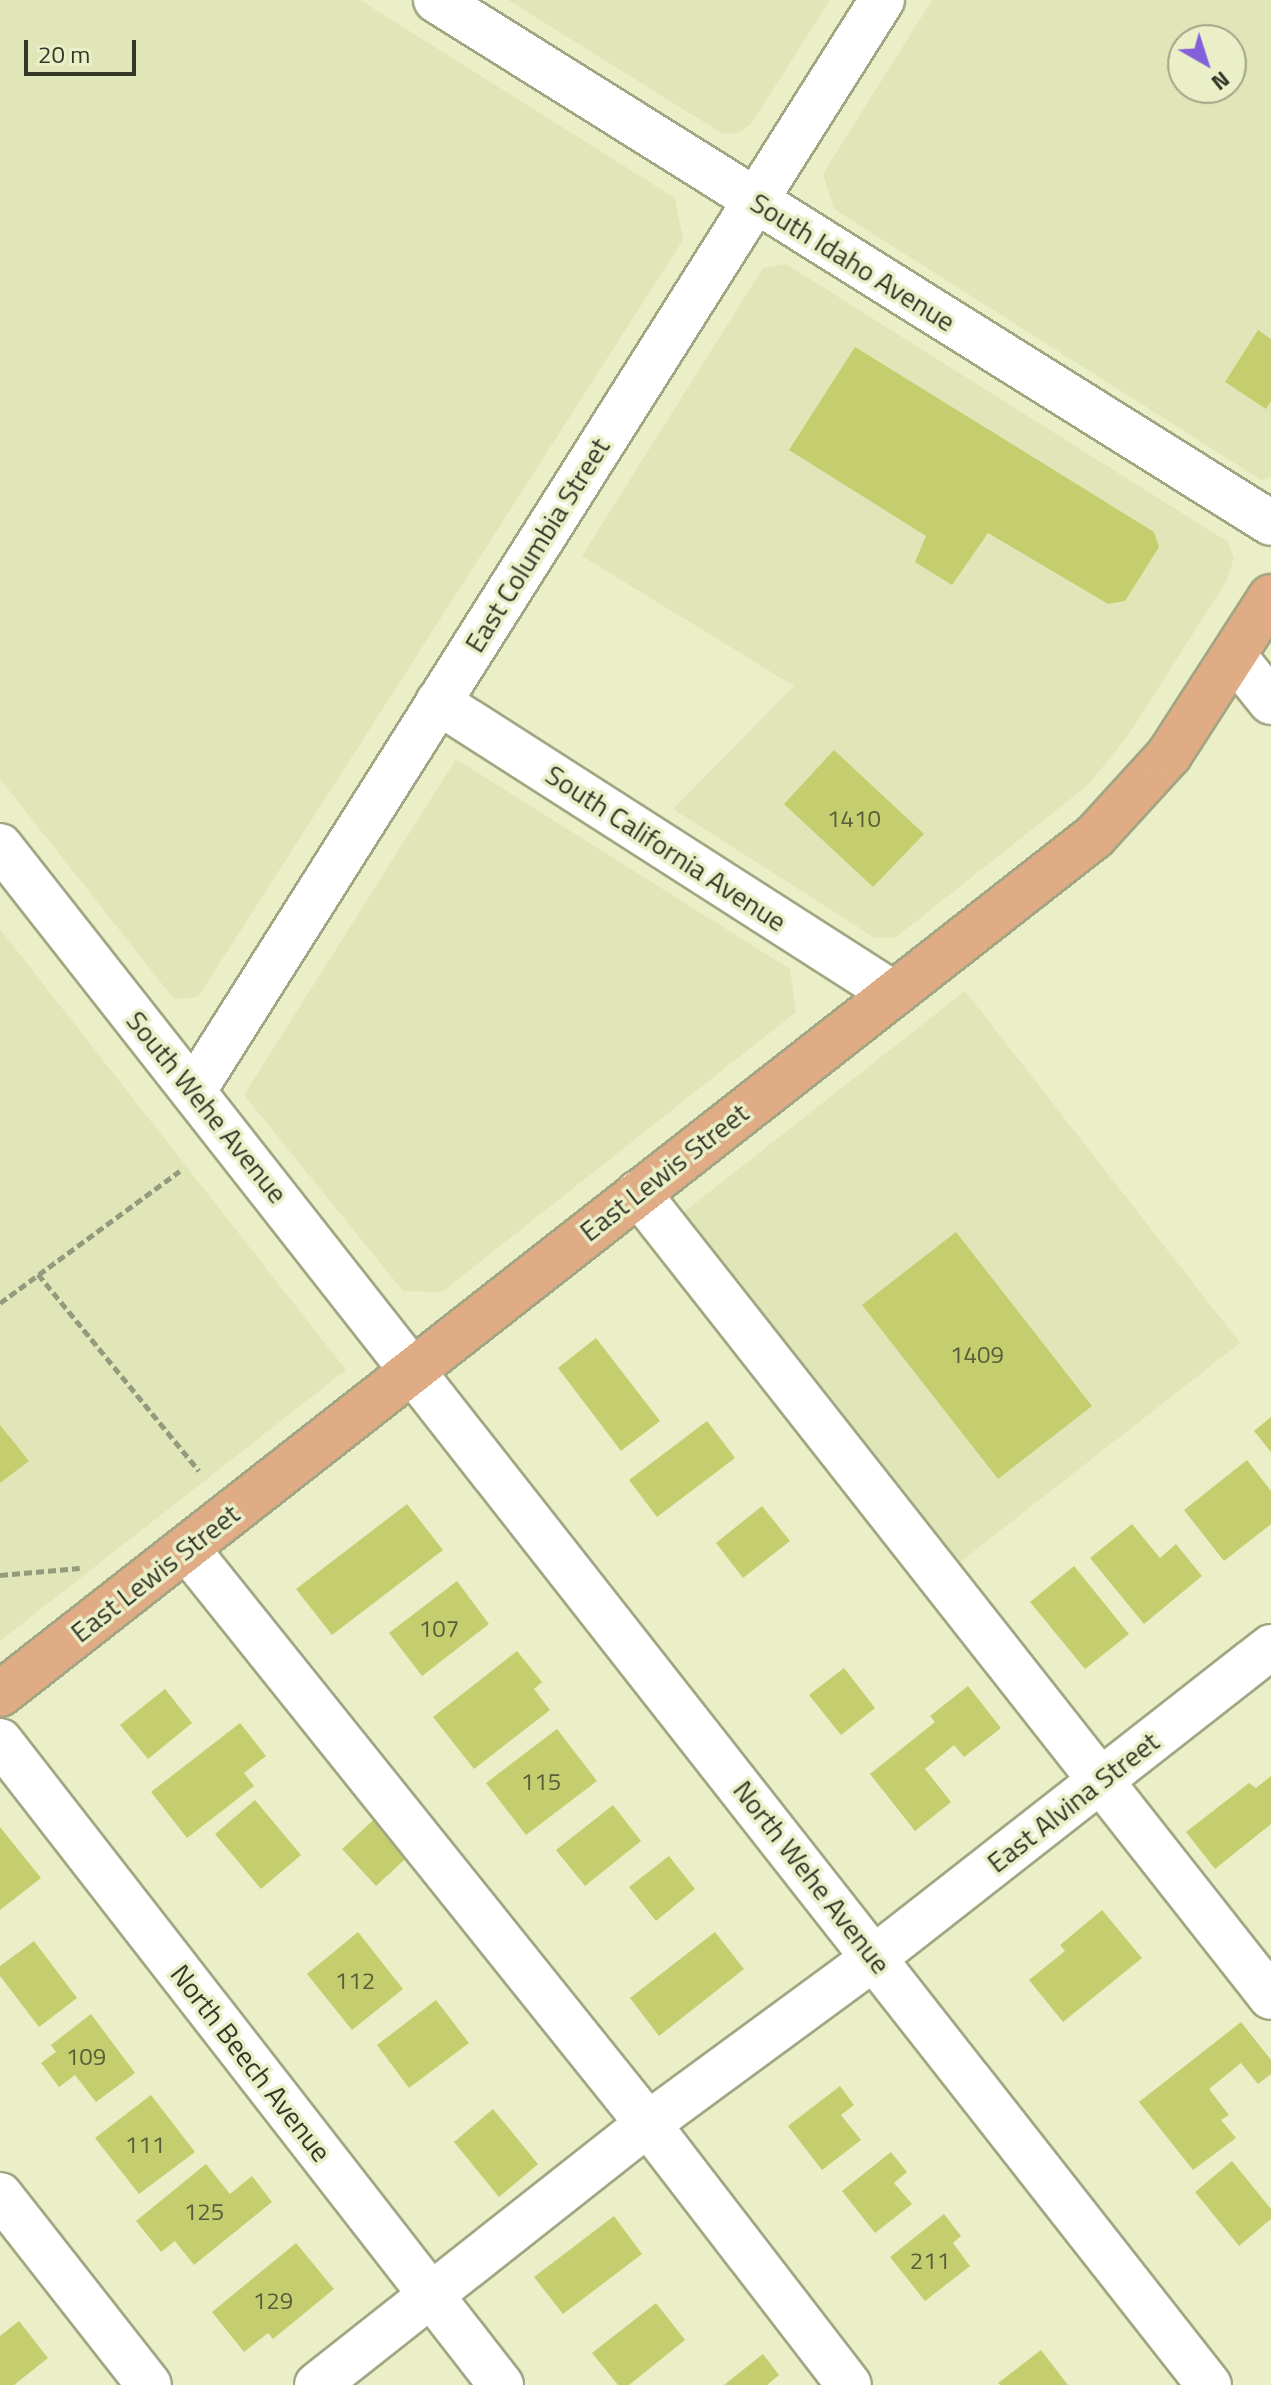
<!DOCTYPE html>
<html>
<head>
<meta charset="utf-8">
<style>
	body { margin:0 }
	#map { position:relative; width:1271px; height:2385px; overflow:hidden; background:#eaefc8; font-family:"Titillium Web",sans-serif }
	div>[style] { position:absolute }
	.built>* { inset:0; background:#e0e6b8 }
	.building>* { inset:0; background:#c4ce6f }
	.path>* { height:5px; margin-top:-2.5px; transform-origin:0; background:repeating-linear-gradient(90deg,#95997d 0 8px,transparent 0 12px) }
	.roads { filter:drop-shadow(2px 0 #a2a682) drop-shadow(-2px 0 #a2a682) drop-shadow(0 2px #a2a682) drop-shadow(0 -2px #a2a682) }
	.minor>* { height:44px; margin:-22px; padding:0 22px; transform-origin:22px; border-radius:22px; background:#fff }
	.major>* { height:44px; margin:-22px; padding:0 22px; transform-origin:22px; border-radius:22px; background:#dfac86 }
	span { translate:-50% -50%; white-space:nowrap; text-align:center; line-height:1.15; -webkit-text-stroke:7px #eaefc8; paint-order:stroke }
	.number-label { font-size:24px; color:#595d3a }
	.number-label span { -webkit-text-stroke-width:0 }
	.street-label { font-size:28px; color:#353728 }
	.north { position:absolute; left:1167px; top:24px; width:80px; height:80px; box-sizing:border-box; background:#eaefc8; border:2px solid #a2a588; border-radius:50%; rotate:141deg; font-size:22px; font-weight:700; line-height:32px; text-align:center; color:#353728 }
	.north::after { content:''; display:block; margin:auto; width:28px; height:36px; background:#8460da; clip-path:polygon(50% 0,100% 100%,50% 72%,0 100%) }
	.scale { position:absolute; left:24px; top:40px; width:112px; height:36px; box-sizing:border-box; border:4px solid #353728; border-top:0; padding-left:10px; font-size:24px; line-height:28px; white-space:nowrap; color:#353728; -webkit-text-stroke:6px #eaefc8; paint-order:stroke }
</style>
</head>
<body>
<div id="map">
	<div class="built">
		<div style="clip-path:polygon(0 0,360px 0,675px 198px,683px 240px,198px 997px,174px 999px,0 779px)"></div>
		<div style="clip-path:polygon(508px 0,830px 0,751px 124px,738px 133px,723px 134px)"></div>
		<div style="clip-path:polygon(evenodd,932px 0,1271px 0,1271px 477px,1261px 480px,834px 209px,823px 174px,932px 0,1183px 40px,1231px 40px,1231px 88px,1183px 88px,1183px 40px)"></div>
		<div style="clip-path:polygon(786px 264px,1228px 542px,1234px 558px,1226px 582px,1127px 737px,1088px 785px,895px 938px,875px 938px,673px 809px,794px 686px,582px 556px,763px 268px)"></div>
		<div style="clip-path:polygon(456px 759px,790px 969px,796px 1012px,442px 1292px,403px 1291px,244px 1095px)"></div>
		<div style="clip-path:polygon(0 929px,346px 1370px,0 1641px)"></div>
		<div style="clip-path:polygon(965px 991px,1240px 1343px,955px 1566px,680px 1215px)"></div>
	</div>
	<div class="building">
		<div style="clip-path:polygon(1258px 330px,1271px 339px,1271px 401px,1266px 409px,1225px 382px)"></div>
		<div style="clip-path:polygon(855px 347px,1154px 532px,1159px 547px,1125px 601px,1108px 604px,988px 533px,952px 585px,915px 562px,926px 536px,789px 450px)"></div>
		<div style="clip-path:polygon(834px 750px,924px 834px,873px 887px,784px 804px)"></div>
		<div style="clip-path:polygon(956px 1232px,1092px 1406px,998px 1479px,862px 1305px)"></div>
		<div style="clip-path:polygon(596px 1338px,660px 1421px,621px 1451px,558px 1368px)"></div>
		<div style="clip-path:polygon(1271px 1417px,1271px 1452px,1254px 1431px)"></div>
		<div style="clip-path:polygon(707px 1421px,735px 1458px,657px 1517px,629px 1480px)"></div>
		<div style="clip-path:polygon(0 1425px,29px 1461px,0 1483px)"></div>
		<div style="clip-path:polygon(1247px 1460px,1271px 1491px,1271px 1524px,1224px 1561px,1184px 1510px)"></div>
		<div style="clip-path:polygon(407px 1504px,443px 1550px,332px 1635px,296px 1589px)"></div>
		<div style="clip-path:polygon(762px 1506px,790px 1541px,743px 1578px,716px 1543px)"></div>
		<div style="clip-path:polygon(1132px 1524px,1160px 1558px,1176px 1544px,1202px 1576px,1144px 1624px,1090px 1558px)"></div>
		<div style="clip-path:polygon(1074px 1566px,1129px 1634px,1085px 1669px,1030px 1602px)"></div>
		<div style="clip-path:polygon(457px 1581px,489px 1624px,422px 1676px,389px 1633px)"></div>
		<div style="clip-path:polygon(517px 1651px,542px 1682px,534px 1689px,550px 1710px,474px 1769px,433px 1717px)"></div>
		<div style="clip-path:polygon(844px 1668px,875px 1708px,841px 1735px,809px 1695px)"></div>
		<div style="clip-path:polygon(968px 1686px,1001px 1728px,964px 1757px,954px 1745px,925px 1769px,951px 1802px,915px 1831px,870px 1774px,935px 1722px,930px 1716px)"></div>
		<div style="clip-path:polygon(165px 1689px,192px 1723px,148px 1759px,120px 1725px)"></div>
		<div style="clip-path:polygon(240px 1723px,266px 1756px,244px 1773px,254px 1786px,187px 1838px,151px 1792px)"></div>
		<div style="clip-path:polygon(557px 1729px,597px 1781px,526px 1835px,486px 1783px)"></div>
		<div style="clip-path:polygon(1271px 1776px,1271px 1824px,1215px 1869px,1186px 1832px,1249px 1783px,1256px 1788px)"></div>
		<div style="clip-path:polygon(255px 1800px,301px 1855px,261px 1889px,215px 1834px)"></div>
		<div style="clip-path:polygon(613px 1805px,641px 1841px,585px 1886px,556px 1850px)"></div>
		<div style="clip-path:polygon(381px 1813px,415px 1850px,376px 1886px,342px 1849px)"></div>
		<div style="clip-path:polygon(0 1827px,41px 1878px,0 1910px)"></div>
		<div style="clip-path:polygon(669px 1856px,695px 1889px,656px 1921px,629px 1887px)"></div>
		<div style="clip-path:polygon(1102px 1910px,1142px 1958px,1063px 2022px,1029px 1980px,1065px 1951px,1060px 1945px)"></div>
		<div style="clip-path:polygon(358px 1932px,403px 1989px,352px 2030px,307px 1974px)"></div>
		<div style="clip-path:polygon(715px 1932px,744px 1969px,659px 2036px,630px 1998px)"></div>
		<div style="clip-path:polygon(34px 1941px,77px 1998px,39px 2027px,0 1976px,0 1966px)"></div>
		<div style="clip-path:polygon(436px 2000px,469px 2043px,409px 2088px,377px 2045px)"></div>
		<div style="clip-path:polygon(91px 2014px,135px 2073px,96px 2102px,75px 2075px,59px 2087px,41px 2063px,56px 2052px,51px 2045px)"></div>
		<div style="clip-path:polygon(1241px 2022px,1271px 2060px,1271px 2074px,1258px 2084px,1241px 2063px,1209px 2089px,1229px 2115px,1221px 2120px,1236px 2138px,1193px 2170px,1139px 2102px)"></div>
		<div style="clip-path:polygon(840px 2086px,854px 2105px,841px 2115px,861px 2140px,822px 2170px,788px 2126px)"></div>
		<div style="clip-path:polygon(151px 2095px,195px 2152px,139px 2194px,95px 2138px)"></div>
		<div style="clip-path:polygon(493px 2109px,538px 2164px,499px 2197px,454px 2142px)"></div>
		<div style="clip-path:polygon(891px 2152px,907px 2172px,894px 2183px,912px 2204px,875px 2233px,842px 2191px)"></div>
		<div style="clip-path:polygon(1232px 2161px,1271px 2209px,1271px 2219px,1239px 2246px,1195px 2192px)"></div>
		<div style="clip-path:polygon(206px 2164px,230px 2194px,252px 2176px,272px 2202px,194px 2265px,175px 2241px,161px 2252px,136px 2221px)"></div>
		<div style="clip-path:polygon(944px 2214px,961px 2236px,953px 2243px,970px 2266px,925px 2301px,890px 2257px)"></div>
		<div style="clip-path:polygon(614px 2216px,642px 2254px,563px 2314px,534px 2277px)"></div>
		<div style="clip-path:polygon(296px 2243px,334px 2289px,273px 2339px,268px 2333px,244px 2352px,212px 2312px)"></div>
		<div style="clip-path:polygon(656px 2303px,685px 2340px,629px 2385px,618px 2385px,592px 2353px)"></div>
		<div style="clip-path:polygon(19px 2321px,48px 2358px,14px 2385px,0 2385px,0 2336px)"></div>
		<div style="clip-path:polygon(1041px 2350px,1068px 2385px,1000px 2385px,998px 2383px)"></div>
		<div style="clip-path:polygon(763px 2354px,779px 2375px,767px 2385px,724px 2385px)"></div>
	</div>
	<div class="path">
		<div style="left:38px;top:1274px;width:254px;rotate:50.7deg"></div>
		<div style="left:0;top:1303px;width:223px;rotate:-36.3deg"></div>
		<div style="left:0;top:1575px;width:80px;rotate:-5deg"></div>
	</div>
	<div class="roads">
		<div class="minor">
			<div style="left:436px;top:0;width:985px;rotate:32.06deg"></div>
			<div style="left:1234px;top:656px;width:59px;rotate:51.2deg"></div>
			<div style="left:438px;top:702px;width:541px;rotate:32.63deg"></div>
			<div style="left:0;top:846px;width:1957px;rotate:51.85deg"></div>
			<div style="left:194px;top:1090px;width:1289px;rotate:-57.74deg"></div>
			<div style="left:638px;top:1193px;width:1023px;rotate:51.79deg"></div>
			<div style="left:187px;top:1549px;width:737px;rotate:51.28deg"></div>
			<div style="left:648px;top:2124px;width:329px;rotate:52.4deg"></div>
			<div style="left:0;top:1741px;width:816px;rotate:52.12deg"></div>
			<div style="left:0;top:2195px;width:241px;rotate:51.9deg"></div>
			<div style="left:317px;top:2385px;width:422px;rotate:-38.3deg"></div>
			<div style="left:648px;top:2124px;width:282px;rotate:-36.3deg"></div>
			<div style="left:875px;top:1957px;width:503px;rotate:-38.05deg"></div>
		</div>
		<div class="major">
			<div style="left:0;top:1694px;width:1391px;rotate:-38.08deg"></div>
			<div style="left:1095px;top:836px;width:110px;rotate:-47.6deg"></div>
			<div style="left:1169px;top:755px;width:188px;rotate:-57.2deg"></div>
		</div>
	</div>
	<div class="number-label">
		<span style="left:854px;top:819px">1410</span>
		<span style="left:977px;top:1355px">1409</span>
		<span style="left:439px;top:1629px">107</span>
		<span style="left:541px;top:1782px">115</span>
		<span style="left:355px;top:1981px">112</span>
		<span style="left:86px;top:2057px">109</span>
		<span style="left:145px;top:2145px">111</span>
		<span style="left:204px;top:2212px">125</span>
		<span style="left:930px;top:2261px">211</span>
		<span style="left:273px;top:2301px">129</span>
	</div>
	<div class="street-label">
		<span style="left:853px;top:262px;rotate:32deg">South Idaho Avenue</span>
		<span style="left:537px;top:545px;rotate:-58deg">East Columbia Street</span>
		<span style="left:666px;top:848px;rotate:33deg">South California Avenue</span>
		<span style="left:207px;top:1107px;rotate:51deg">South Wehe Avenue</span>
		<span style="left:664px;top:1172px;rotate:-38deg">East Lewis Street</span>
		<span style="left:155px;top:1573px;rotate:-38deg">East Lewis Street</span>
		<span style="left:1073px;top:1802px;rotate:-38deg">East Alvina Street</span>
		<span style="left:812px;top:1877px;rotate:52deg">North Wehe Avenue</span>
		<span style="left:251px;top:2063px;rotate:52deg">North Beech Avenue</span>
	</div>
	<div class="north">N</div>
	<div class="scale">20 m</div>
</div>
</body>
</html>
